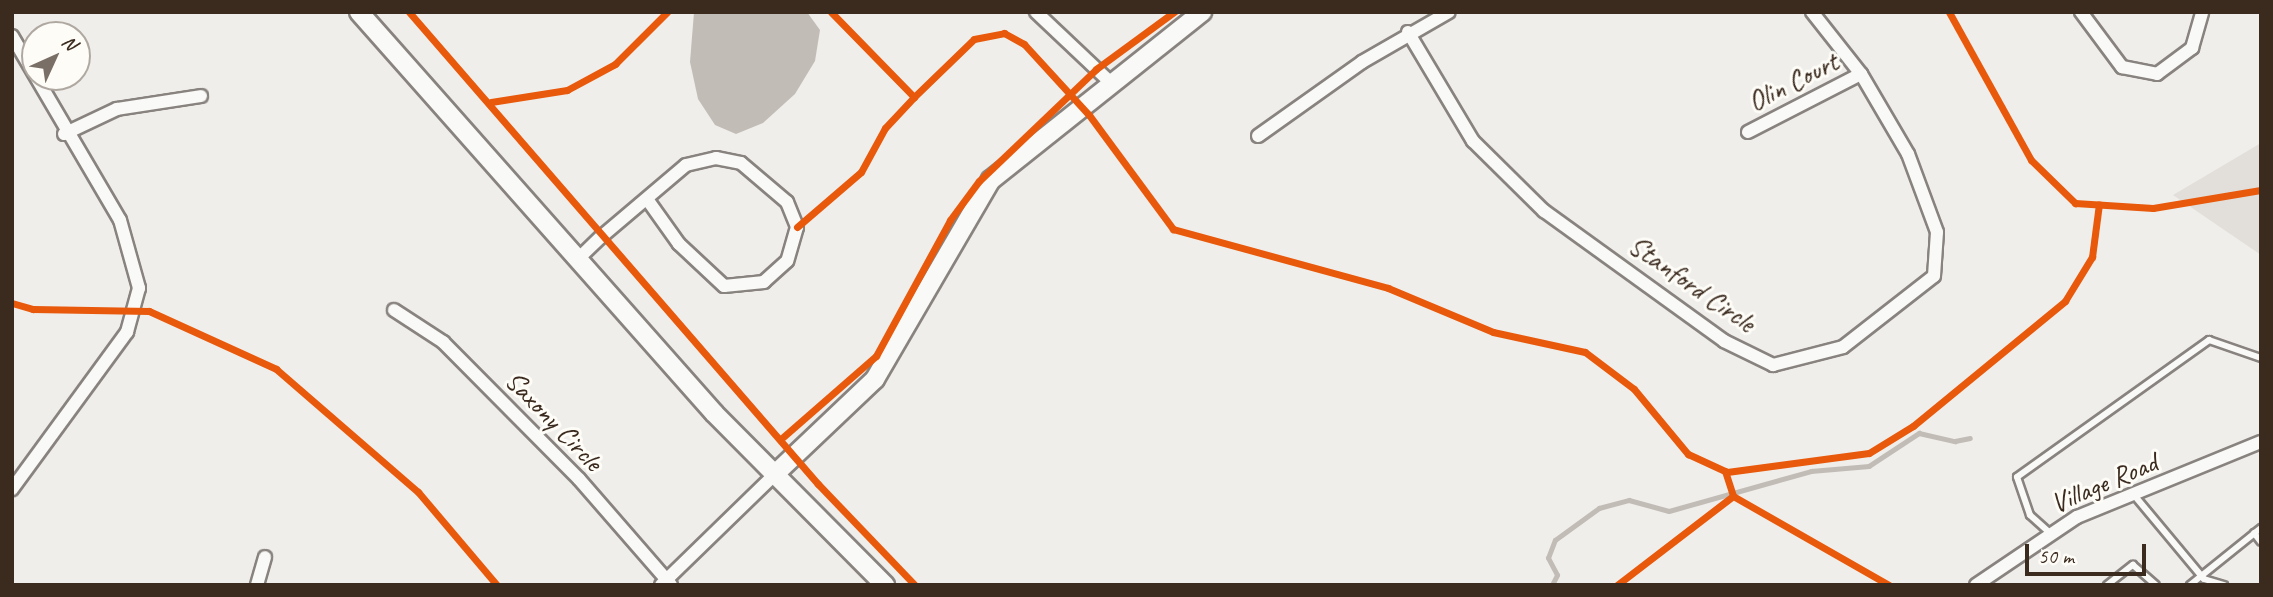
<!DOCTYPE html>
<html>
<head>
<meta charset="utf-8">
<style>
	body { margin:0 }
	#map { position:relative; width:2273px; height:597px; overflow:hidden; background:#f0eeeb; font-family:Caveat,sans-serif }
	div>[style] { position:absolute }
	.green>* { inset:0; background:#e2dfda }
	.water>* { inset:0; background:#c2bcb6 }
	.stream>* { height:4.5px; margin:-2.25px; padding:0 2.25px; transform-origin:2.25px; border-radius:2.25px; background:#c2bcb6 }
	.roads { filter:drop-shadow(2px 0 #88837f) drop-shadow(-2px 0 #88837f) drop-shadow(0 2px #88837f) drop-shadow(0 -2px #88837f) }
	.lane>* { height:6px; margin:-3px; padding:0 3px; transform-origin:3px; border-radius:3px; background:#f9f9f7 }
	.street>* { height:12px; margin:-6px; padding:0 6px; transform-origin:6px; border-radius:6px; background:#f9f9f7 }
	.secondary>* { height:18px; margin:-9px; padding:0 9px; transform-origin:9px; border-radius:9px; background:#f9f9f7 }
	.cycleway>* { height:7px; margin:-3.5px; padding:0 3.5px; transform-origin:3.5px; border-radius:3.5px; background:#e8590c }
	span { translate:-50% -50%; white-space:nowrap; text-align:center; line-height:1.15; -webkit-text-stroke:6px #fdfcf7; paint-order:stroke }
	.street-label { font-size:28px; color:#3b2a1e }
	.frame { position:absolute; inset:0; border:14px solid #3b2a1e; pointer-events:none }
	.north { position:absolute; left:21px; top:21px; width:70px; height:70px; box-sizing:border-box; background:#fdfcf7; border:2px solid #afa8a0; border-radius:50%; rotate:45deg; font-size:19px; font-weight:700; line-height:28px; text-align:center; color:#3b2a1e }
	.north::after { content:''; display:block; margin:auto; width:24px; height:32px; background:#7a6f66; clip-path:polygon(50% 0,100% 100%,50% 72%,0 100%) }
	.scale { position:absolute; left:2025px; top:544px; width:121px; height:32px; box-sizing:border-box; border:4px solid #3b2a1e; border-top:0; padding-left:9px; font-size:21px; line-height:24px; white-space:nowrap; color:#3b2a1e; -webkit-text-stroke:5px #fdfcf7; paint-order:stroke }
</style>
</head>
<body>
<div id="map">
	<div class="green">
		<div style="clip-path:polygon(2261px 143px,2261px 255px,2173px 195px)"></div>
	</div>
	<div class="water">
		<div style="clip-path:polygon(694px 12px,807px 12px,820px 30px,815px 61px,795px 94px,763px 123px,736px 134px,715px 125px,698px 99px,690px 62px)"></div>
	</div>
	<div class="stream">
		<div style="left:1552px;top:585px;width:11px;rotate:-63deg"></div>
		<div style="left:1557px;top:575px;width:19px;rotate:-118deg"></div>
		<div style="left:1548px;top:558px;width:19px;rotate:-69deg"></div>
		<div style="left:1555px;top:540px;width:54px;rotate:-36deg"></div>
		<div style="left:1599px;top:508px;width:31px;rotate:-15deg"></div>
		<div style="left:1629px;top:500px;width:41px;rotate:15.4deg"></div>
		<div style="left:1669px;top:511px;width:148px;rotate:-15.7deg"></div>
		<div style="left:1811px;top:471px;width:58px;rotate:-4.9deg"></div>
		<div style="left:1869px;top:466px;width:60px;rotate:-33.4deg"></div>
		<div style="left:1919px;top:433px;width:37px;rotate:13deg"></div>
		<div style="left:1955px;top:441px;width:15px;rotate:-11deg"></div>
	</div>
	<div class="roads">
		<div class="lane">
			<div style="left:2134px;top:495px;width:109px;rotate:50.2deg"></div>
			<div style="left:2204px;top:579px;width:21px;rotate:17deg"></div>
			<div style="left:2050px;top:533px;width:27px;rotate:-138deg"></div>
			<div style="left:2030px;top:515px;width:40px;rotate:-108.9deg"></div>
			<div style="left:2017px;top:477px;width:236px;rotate:-35.5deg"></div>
			<div style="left:2209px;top:340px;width:55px;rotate:19.1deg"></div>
			<div style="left:2254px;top:533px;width:11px;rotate:52deg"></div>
			<div style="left:2107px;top:585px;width:33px;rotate:-38deg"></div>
			<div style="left:2133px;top:565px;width:30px;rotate:41deg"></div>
			<div style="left:2190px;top:585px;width:91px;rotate:-38.8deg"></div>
		</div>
		<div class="street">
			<div style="left:1036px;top:12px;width:102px;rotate:43.4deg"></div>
			<div style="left:2081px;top:12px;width:69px;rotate:53.3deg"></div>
			<div style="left:2122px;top:67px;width:36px;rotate:11deg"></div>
			<div style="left:2157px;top:74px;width:44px;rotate:-36.6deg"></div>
			<div style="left:2192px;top:48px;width:37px;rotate:-74deg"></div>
			<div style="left:1408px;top:32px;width:127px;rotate:59.2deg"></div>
			<div style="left:1473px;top:141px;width:100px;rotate:44.6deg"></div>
			<div style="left:1544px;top:211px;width:222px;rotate:35.8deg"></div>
			<div style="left:1724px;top:341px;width:55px;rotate:26.1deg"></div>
			<div style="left:1773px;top:365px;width:72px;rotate:-14.4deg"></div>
			<div style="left:1843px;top:347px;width:115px;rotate:-38deg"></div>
			<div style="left:1934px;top:276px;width:44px;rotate:-86.1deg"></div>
			<div style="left:1937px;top:232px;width:83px;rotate:-110.4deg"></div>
			<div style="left:1908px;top:154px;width:93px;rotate:-120.4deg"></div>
			<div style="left:1861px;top:74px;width:79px;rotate:-128.3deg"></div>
			<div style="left:12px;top:36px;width:213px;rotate:59.6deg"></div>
			<div style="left:120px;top:220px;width:71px;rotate:74.4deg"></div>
			<div style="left:139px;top:288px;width:46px;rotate:105.3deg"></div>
			<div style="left:127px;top:332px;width:195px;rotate:126.2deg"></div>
			<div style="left:1748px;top:132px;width:127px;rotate:-27.2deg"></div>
			<div style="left:64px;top:134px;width:59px;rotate:-25.3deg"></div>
			<div style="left:117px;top:109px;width:85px;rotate:-8.8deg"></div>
			<div style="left:1258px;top:136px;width:128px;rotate:-35.4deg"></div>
			<div style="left:1362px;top:62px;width:100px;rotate:-29.9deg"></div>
			<div style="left:579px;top:258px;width:30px;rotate:-44deg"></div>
			<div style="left:601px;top:237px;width:111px;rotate:-40.3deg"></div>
			<div style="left:686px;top:165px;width:31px;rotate:-13deg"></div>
			<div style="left:716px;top:158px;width:25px;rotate:11deg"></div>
			<div style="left:741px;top:163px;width:60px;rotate:40.3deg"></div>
			<div style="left:787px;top:202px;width:27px;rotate:68deg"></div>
			<div style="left:797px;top:227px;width:35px;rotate:106deg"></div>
			<div style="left:787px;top:261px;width:31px;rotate:138deg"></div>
			<div style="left:764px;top:282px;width:40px;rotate:174.3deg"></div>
			<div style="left:724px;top:286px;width:62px;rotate:-137deg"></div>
			<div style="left:679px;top:244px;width:55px;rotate:-125.4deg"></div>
			<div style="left:394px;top:310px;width:59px;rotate:33.1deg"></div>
			<div style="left:443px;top:342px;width:193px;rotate:45.2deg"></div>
			<div style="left:579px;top:479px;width:140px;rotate:49deg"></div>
			<div style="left:257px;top:585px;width:29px;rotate:-74deg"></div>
			<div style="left:661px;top:585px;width:158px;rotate:-44.2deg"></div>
			<div style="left:1976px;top:585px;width:122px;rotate:-34deg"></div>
			<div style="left:2077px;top:517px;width:199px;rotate:-22.2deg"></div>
		</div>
		<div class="secondary">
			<div style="left:359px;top:12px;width:536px;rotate:48.48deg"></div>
			<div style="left:714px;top:413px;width:243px;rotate:45.2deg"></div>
			<div style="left:774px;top:475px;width:139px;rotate:-43.5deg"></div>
			<div style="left:875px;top:379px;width:230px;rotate:-59.8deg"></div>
			<div style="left:991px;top:180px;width:270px;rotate:-38.5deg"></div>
		</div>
	</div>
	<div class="cycleway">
		<div style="left:409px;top:12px;width:625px;rotate:49.09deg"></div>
		<div style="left:818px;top:484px;width:140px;rotate:46.2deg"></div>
		<div style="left:831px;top:12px;width:119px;rotate:45.7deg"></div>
		<div style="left:914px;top:97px;width:83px;rotate:-44deg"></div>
		<div style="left:974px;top:39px;width:31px;rotate:-11deg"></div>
		<div style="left:1004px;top:33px;width:23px;rotate:29deg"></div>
		<div style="left:1024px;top:44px;width:96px;rotate:47.5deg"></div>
		<div style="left:1089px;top:115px;width:142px;rotate:53.6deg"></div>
		<div style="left:1173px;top:229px;width:223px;rotate:15.3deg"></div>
		<div style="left:1388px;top:288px;width:114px;rotate:22.7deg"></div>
		<div style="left:1493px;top:332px;width:94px;rotate:12.3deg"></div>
		<div style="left:1585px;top:352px;width:61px;rotate:37.1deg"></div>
		<div style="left:1634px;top:389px;width:85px;rotate:50.3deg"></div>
		<div style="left:1688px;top:454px;width:43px;rotate:24.8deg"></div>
		<div style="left:1727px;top:472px;width:143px;rotate:-7.6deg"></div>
		<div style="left:1869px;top:453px;width:52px;rotate:-31.5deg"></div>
		<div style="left:1913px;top:426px;width:197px;rotate:-39.4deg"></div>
		<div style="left:2065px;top:301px;width:52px;rotate:-58.5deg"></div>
		<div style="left:2092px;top:257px;width:53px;rotate:-82.5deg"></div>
		<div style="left:1949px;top:12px;width:169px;rotate:61deg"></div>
		<div style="left:2031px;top:160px;width:62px;rotate:44.3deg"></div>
		<div style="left:2075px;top:203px;width:78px;rotate:3.7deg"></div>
		<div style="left:2153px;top:208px;width:109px;rotate:-9.5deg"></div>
		<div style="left:491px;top:102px;width:77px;rotate:-9deg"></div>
		<div style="left:567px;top:90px;width:55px;rotate:-28.4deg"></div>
		<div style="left:615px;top:64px;width:74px;rotate:-45deg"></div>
		<div style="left:797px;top:227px;width:84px;rotate:-40.7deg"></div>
		<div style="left:861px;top:172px;width:50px;rotate:-61.4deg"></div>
		<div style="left:885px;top:128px;width:42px;rotate:-46.9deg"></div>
		<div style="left:12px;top:303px;width:22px;rotate:16deg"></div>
		<div style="left:33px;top:309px;width:116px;rotate:1deg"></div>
		<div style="left:149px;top:311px;width:140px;rotate:24.5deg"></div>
		<div style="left:276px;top:369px;width:188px;rotate:40.9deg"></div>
		<div style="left:418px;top:492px;width:122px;rotate:49.7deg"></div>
		<div style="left:783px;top:437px;width:123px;rotate:-41.1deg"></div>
		<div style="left:876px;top:356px;width:155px;rotate:-61.4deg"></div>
		<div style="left:950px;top:220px;width:49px;rotate:-53.4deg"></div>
		<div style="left:979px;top:181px;width:162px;rotate:-43.7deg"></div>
		<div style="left:1096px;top:69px;width:97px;rotate:-36.2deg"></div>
		<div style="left:1725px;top:471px;width:26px;rotate:72deg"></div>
		<div style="left:1733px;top:496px;width:180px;rotate:29.7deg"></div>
		<div style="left:1617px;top:585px;width:146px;rotate:-37.5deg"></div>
	</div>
	<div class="street-label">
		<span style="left:1793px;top:82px;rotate:-27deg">Olin Court</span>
		<span style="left:1692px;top:284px;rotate:35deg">Stanford Circle</span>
		<span style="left:554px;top:421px;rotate:46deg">Saxony Circle</span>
		<span style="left:2104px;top:483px;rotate:-23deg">Village Road</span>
	</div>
	<div class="frame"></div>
	<div class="north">N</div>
	<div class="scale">50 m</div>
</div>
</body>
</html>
